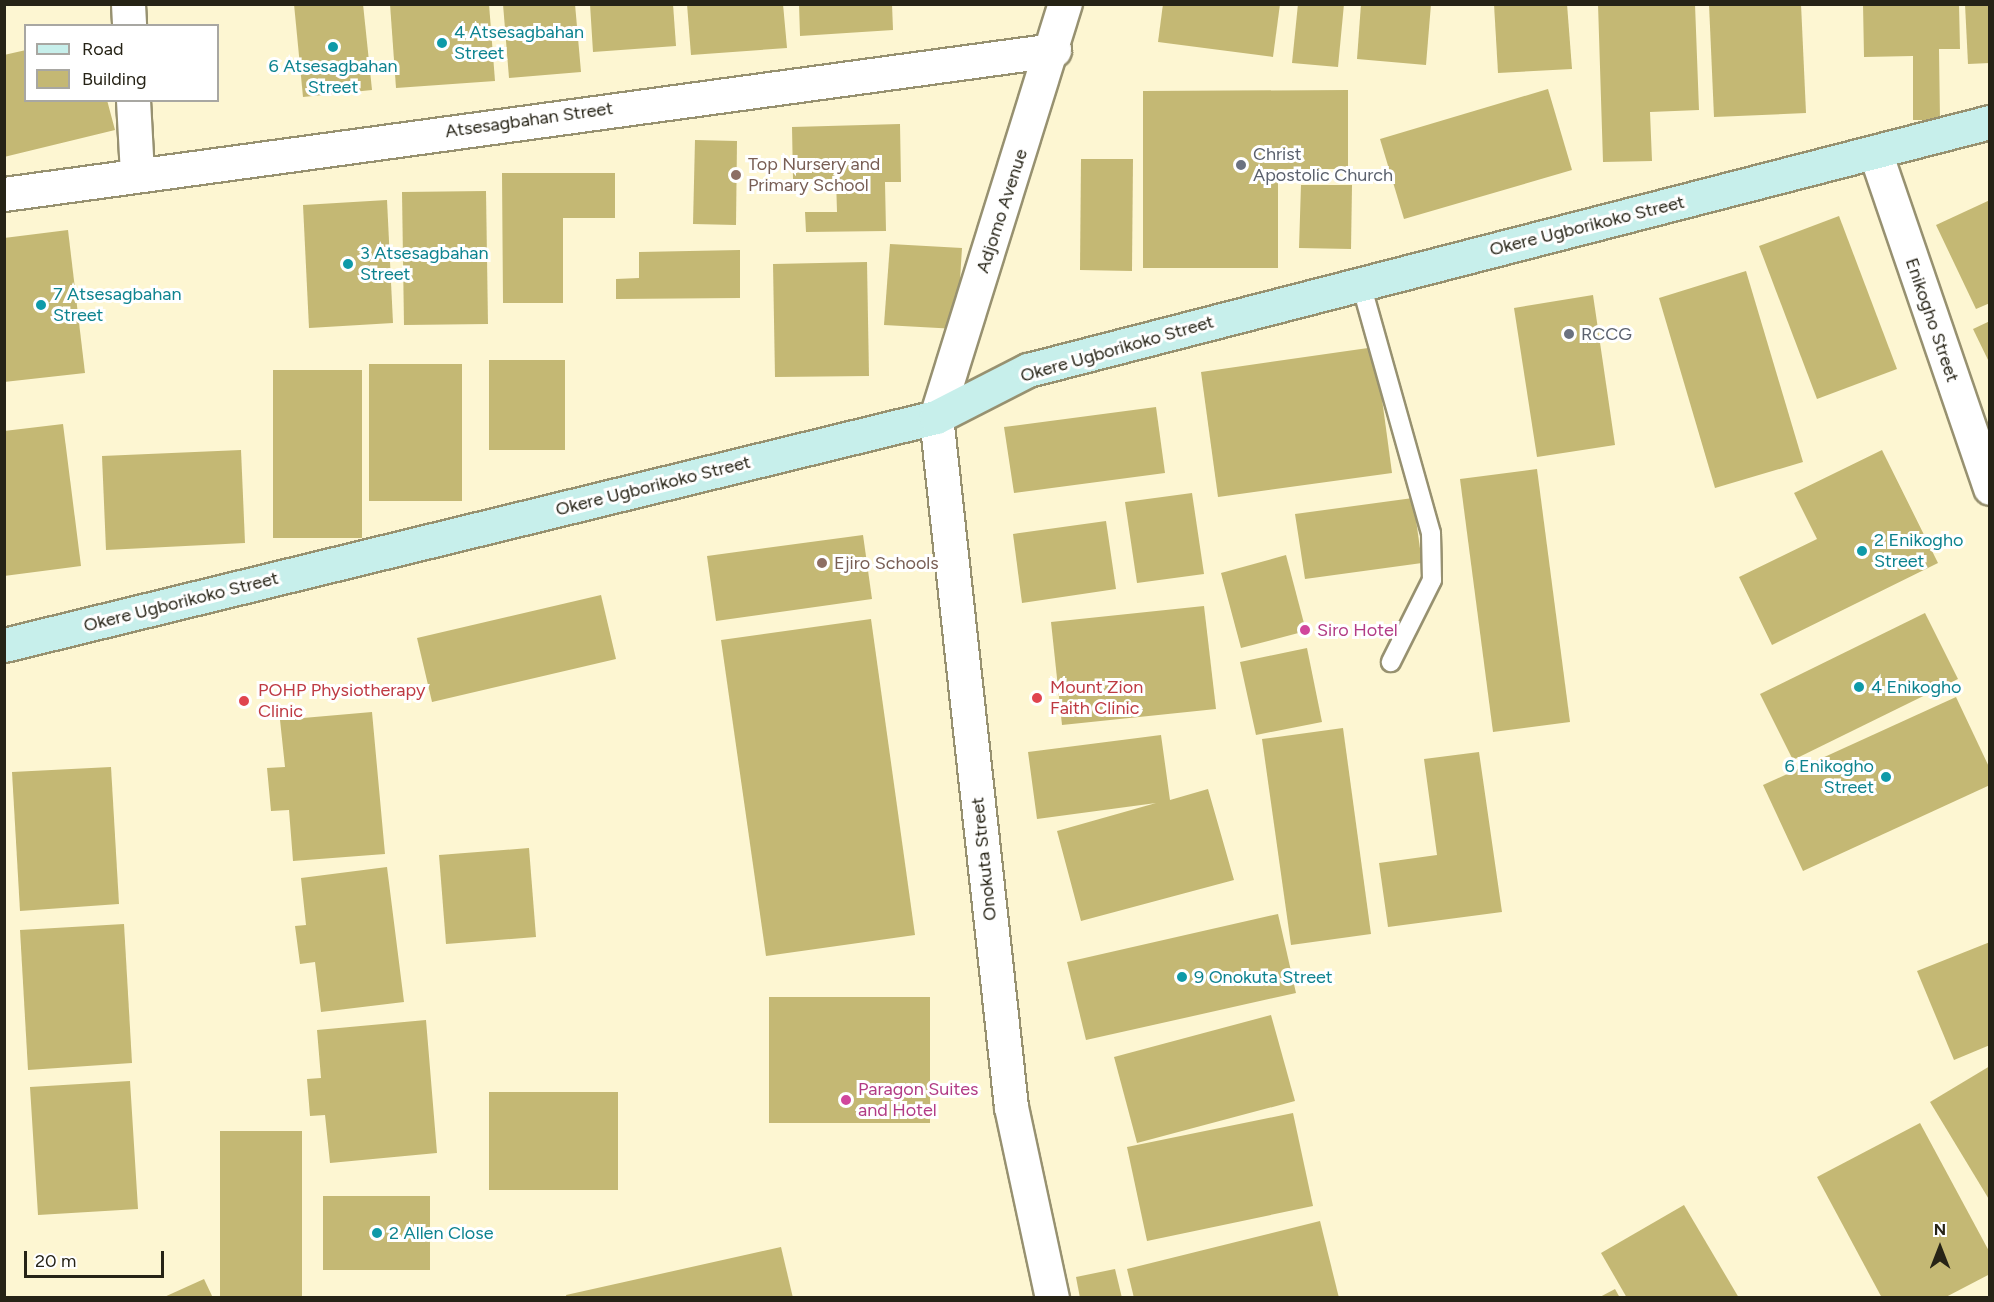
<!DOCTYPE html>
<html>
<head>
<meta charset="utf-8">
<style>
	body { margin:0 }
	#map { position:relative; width:1994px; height:1302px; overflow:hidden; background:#fdf6d2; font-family:Figtree,sans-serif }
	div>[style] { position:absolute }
	.building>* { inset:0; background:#c4b874 }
	.roads { filter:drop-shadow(2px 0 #979170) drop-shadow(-2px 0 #979170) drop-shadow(0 2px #979170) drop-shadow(0 -2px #979170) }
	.lane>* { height:18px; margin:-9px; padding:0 9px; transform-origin:9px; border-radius:9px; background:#fff }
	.street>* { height:33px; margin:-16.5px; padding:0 16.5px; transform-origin:16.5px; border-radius:16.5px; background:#fff }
	.secondary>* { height:33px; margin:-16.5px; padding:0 16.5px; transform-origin:16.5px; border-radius:16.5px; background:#c7efeb }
	.dots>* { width:16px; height:16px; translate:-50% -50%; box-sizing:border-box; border:3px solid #fff; border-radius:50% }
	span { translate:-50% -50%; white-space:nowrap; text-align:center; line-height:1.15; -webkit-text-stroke:6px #fff; paint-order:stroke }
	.culture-label { font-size:18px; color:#0d838f }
	.left { translate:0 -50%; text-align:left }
	.right { translate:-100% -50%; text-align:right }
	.street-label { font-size:18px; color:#262316 }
	.worship-label { font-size:18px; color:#5b616d }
	.education-label { font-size:18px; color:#785e54 }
	.hotel-label { font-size:18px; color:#b23c85 }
	.health-label { font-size:18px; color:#be3a42 }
	.frame { position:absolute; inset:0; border:6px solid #262316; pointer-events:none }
	.legend { position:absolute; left:24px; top:24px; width:195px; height:78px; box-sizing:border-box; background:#fff; border:2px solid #a8a7a2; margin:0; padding:8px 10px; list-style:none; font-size:18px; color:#262316 }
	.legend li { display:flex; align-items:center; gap:12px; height:30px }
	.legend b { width:30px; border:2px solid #a8a7a2 }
	.north { position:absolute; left:1910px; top:1218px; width:60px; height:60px; -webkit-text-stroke:4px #fff; paint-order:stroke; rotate:0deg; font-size:16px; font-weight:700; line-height:24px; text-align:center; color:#262316 }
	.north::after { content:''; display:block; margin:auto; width:21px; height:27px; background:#262316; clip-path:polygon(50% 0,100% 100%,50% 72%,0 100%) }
	.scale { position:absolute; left:24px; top:1251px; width:140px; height:27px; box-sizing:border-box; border:3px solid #262316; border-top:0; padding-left:8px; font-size:18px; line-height:21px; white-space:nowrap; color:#262316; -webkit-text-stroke:4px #fff; paint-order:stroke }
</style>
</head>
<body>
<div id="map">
	<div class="building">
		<div style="clip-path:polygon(294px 4px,363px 4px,372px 90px,303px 97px)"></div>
		<div style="clip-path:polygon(390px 4px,489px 4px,495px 81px,396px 88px)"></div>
		<div style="clip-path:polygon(503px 4px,575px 4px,581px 72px,509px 78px)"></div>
		<div style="clip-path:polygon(590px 4px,673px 4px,676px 46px,593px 52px)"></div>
		<div style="clip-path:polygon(687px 4px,783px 4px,787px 48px,691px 55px)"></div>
		<div style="clip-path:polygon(799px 4px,892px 4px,893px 30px,800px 36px)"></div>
		<div style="clip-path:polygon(1163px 4px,1280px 4px,1273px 57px,1158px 42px)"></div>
		<div style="clip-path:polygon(1298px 4px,1344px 4px,1338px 67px,1292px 63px)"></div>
		<div style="clip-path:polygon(1361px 4px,1431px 4px,1426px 65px,1357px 59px)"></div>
		<div style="clip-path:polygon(1494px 4px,1567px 4px,1572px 69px,1498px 73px)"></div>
		<div style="clip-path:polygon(1598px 4px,1695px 4px,1699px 110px,1650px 112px,1652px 161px,1603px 162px)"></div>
		<div style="clip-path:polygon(1709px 4px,1801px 4px,1806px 113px,1714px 117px)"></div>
		<div style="clip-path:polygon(1863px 4px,1959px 4px,1960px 49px,1939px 49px,1940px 120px,1913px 120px,1913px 56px,1864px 57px)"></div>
		<div style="clip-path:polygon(1965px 4px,1990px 4px,1990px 63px,1968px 64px)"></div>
		<div style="clip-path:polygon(26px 50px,26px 100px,107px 100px,115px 130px,4px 157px,4px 55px)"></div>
		<div style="clip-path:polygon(1548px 89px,1572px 170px,1404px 219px,1380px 139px)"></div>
		<div style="clip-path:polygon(1348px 90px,1348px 169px,1278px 169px,1278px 268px,1143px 268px,1143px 91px)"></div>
		<div style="clip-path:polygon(900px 124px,901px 182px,885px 182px,886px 231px,806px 232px,805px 212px,837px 212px,836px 179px,793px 180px,792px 127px)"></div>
		<div style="clip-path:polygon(695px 140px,737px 141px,736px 225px,693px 224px)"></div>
		<div style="clip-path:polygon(1081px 159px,1133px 159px,1132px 271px,1080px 270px)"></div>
		<div style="clip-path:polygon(502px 173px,615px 173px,615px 218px,563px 218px,563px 303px,503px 303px)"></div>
		<div style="clip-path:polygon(1301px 185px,1352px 185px,1351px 249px,1299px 248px)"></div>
		<div style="clip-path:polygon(486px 191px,488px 324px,404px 325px,402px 192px)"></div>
		<div style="clip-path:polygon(387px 200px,393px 323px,309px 328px,303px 205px)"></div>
		<div style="clip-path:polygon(1990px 200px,1990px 303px,1976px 309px,1936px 225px)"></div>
		<div style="clip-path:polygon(1839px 216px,1897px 369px,1817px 399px,1759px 246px)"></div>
		<div style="clip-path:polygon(68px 230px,85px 373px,4px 382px,4px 238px)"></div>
		<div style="clip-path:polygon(890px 244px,962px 248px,957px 329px,884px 325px)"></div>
		<div style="clip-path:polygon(740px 250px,740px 298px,616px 299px,616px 279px,639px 278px,639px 252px)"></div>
		<div style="clip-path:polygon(867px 262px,869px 376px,775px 377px,773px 264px)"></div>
		<div style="clip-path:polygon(1746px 271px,1803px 462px,1715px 488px,1659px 298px)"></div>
		<div style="clip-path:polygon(1593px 295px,1615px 445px,1537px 457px,1514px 308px)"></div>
		<div style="clip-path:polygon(1990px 321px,1990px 364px,1973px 329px)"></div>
		<div style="clip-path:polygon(1375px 347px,1392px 473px,1218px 497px,1201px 372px)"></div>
		<div style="clip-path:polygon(489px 360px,565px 360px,565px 450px,489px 450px)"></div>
		<div style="clip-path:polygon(369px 364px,462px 364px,462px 501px,369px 501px)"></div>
		<div style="clip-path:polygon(273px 370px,362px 370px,362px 538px,273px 538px)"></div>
		<div style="clip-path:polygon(1156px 407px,1165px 473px,1014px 493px,1004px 427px)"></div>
		<div style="clip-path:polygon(63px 424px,81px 566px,4px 576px,4px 431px)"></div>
		<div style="clip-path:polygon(241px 450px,245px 543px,106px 550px,102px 456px)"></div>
		<div style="clip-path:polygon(1882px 450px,1938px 563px,1772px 645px,1739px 577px,1817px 539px,1794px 493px)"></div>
		<div style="clip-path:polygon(1537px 469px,1570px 722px,1493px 732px,1460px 479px)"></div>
		<div style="clip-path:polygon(1192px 493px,1204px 574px,1137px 583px,1125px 502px)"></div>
		<div style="clip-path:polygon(1413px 498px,1422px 563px,1305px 579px,1295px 514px)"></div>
		<div style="clip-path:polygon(1106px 521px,1116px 589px,1022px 603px,1013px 534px)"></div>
		<div style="clip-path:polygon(863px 535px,872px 599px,716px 621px,707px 556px)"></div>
		<div style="clip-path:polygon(1286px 555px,1306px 631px,1241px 648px,1221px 573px)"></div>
		<div style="clip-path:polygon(601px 595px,616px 659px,432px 702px,417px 638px)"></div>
		<div style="clip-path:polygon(1204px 606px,1216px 709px,1062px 725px,1051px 622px)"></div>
		<div style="clip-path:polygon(1925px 613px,1958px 679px,1793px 760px,1760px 694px)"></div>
		<div style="clip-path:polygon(871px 619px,915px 935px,766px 956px,721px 640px)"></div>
		<div style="clip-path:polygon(1307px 648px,1322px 722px,1256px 735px,1240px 662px)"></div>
		<div style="clip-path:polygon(1956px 697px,1990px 769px,1990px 785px,1803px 871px,1763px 785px)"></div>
		<div style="clip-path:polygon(372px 712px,385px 854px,293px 861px,289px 810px,271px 811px,267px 768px,285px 767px,280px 720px)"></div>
		<div style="clip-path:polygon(1343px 728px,1371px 934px,1291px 945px,1262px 739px)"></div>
		<div style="clip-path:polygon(1161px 735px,1170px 800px,1208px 789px,1234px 880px,1081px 921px,1057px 831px,1156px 803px,1037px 819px,1028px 752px)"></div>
		<div style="clip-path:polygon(1479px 752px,1502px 912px,1388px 927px,1379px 863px,1437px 855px,1424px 759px)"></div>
		<div style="clip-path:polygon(111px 767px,119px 904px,20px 911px,12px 772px)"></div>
		<div style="clip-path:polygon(529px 848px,536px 937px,446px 944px,439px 855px)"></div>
		<div style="clip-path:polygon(387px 867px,404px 1002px,321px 1012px,315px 962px,300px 964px,295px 926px,306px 925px,301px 878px)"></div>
		<div style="clip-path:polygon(1278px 914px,1296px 993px,1086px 1040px,1067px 962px)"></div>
		<div style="clip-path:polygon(124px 924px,132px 1063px,28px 1070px,20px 930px)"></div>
		<div style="clip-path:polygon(1990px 942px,1990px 1045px,1954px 1060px,1917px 971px)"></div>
		<div style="clip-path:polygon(769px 997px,930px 997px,930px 1123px,769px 1123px)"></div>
		<div style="clip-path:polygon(1271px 1015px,1295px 1101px,1137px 1143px,1114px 1057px)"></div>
		<div style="clip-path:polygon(426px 1020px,437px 1153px,330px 1163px,325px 1115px,310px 1116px,307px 1079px,321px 1078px,317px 1030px)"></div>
		<div style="clip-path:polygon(1990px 1066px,1990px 1201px,1930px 1102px)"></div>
		<div style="clip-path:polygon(130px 1081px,138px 1209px,38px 1215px,30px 1087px)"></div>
		<div style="clip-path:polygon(489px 1092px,618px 1092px,618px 1190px,489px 1190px)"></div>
		<div style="clip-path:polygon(1293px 1113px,1313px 1206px,1147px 1241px,1127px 1147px)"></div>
		<div style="clip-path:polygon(1920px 1123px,1990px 1253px,1990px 1274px,1944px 1298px,1882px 1298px,1817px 1177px)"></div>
		<div style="clip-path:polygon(220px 1131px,302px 1131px,302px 1298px,220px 1298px)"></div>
		<div style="clip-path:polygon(323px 1196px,430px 1196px,430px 1270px,323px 1270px)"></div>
		<div style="clip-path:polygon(1684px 1205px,1739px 1298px,1627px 1298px,1601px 1253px)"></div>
		<div style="clip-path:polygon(1320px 1221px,1339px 1298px,1134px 1298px,1127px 1269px)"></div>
		<div style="clip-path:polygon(781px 1247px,793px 1298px,567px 1298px,566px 1295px)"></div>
		<div style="clip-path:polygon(1115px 1269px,1122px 1298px,1080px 1298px,1076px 1277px)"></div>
		<div style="clip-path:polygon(204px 1279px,213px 1298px,162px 1298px)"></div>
		<div style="clip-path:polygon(1615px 1289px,1620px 1298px,1598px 1298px)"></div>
	</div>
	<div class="roads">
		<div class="lane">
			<div style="left:1361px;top:284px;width:259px;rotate:74.3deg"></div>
			<div style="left:1431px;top:533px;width:47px;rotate:88.8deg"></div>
			<div style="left:1432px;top:580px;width:92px;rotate:116.6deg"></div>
		</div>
		<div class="street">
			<div style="left:128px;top:4px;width:22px;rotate:87deg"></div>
			<div style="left:133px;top:100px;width:75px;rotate:86.9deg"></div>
			<div style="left:1875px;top:152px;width:355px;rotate:71.1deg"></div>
			<div style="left:4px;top:194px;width:1060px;rotate:-7.81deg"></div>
			<div style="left:1052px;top:1298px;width:195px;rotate:-102.1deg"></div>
			<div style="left:1011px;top:1107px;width:694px;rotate:-96.2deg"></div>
			<div style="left:936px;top:417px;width:433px;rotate:-72.7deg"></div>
		</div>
		<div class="secondary">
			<div style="left:4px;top:645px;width:959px;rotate:-13.75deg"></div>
			<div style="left:936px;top:417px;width:103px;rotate:-27.1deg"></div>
			<div style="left:1028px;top:370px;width:993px;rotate:-14.46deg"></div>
		</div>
	</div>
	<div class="dots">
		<div style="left:442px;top:43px;background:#0f9aa8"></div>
		<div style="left:333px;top:47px;background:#0f9aa8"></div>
		<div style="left:1241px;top:165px;background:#6b7280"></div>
		<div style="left:736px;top:175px;background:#8d6e63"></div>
		<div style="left:348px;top:264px;background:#0f9aa8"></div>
		<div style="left:41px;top:305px;background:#0f9aa8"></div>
		<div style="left:1569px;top:334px;background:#6b7280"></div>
		<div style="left:1862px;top:551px;background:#0f9aa8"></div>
		<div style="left:822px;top:563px;background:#8d6e63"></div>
		<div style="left:1305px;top:630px;background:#d1479c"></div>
		<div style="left:1859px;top:687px;background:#0f9aa8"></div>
		<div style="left:1037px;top:698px;background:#e0444e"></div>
		<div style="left:244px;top:701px;background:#e0444e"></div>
		<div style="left:1886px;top:777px;background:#0f9aa8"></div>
		<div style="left:1182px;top:977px;background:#0f9aa8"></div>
		<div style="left:846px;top:1100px;background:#d1479c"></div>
		<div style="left:377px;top:1233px;background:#0f9aa8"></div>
	</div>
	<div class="culture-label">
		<span class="left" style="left:454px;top:43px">4 Atsesagbahan<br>Street</span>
		<span style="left:333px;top:77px">6 Atsesagbahan<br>Street</span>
		<span class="left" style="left:360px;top:264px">3 Atsesagbahan<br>Street</span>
		<span class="left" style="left:53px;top:305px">7 Atsesagbahan<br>Street</span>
		<span class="left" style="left:1874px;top:551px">2 Enikogho<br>Street</span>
		<span class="left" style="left:1871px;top:687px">4 Enikogho</span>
		<span class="right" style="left:1874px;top:777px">6 Enikogho<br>Street</span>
		<span class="left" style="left:1194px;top:977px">9 Onokuta Street</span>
		<span class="left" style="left:389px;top:1233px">2 Allen Close</span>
	</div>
	<div class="street-label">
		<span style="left:529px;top:120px;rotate:-8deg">Atsesagbahan Street</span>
		<span style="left:1002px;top:211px;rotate:-72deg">Adjomo Avenue</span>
		<span style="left:1587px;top:226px;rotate:-14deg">Okere Ugborikoko Street</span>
		<span style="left:1932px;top:320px;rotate:71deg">Enikogho Street</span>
		<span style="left:1117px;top:349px;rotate:-16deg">Okere Ugborikoko Street</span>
		<span style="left:653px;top:486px;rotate:-14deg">Okere Ugborikoko Street</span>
		<span style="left:181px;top:602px;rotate:-14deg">Okere Ugborikoko Street</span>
		<span style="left:984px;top:859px;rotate:-96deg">Onokuta Street</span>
	</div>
	<div class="worship-label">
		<span class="left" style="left:1253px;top:165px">Christ<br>Apostolic Church</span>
		<span class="left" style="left:1581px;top:334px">RCCG</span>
	</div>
	<div class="education-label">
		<span class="left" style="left:748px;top:175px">Top Nursery and<br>Primary School</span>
		<span class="left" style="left:834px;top:563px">Ejiro Schools</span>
	</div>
	<div class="hotel-label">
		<span class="left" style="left:1317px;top:630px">Siro Hotel</span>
		<span class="left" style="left:858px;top:1100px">Paragon Suites<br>and Hotel</span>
	</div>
	<div class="health-label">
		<span class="left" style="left:1050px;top:698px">Mount Zion<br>Faith Clinic</span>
		<span class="left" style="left:258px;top:701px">POHP Physiotherapy<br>Clinic</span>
	</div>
	<div class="frame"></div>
	<ul class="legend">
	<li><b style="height:8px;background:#c7efeb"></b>Road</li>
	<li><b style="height:16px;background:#c4b874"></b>Building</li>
	</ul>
	<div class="north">N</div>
	<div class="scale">20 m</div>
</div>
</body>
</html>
